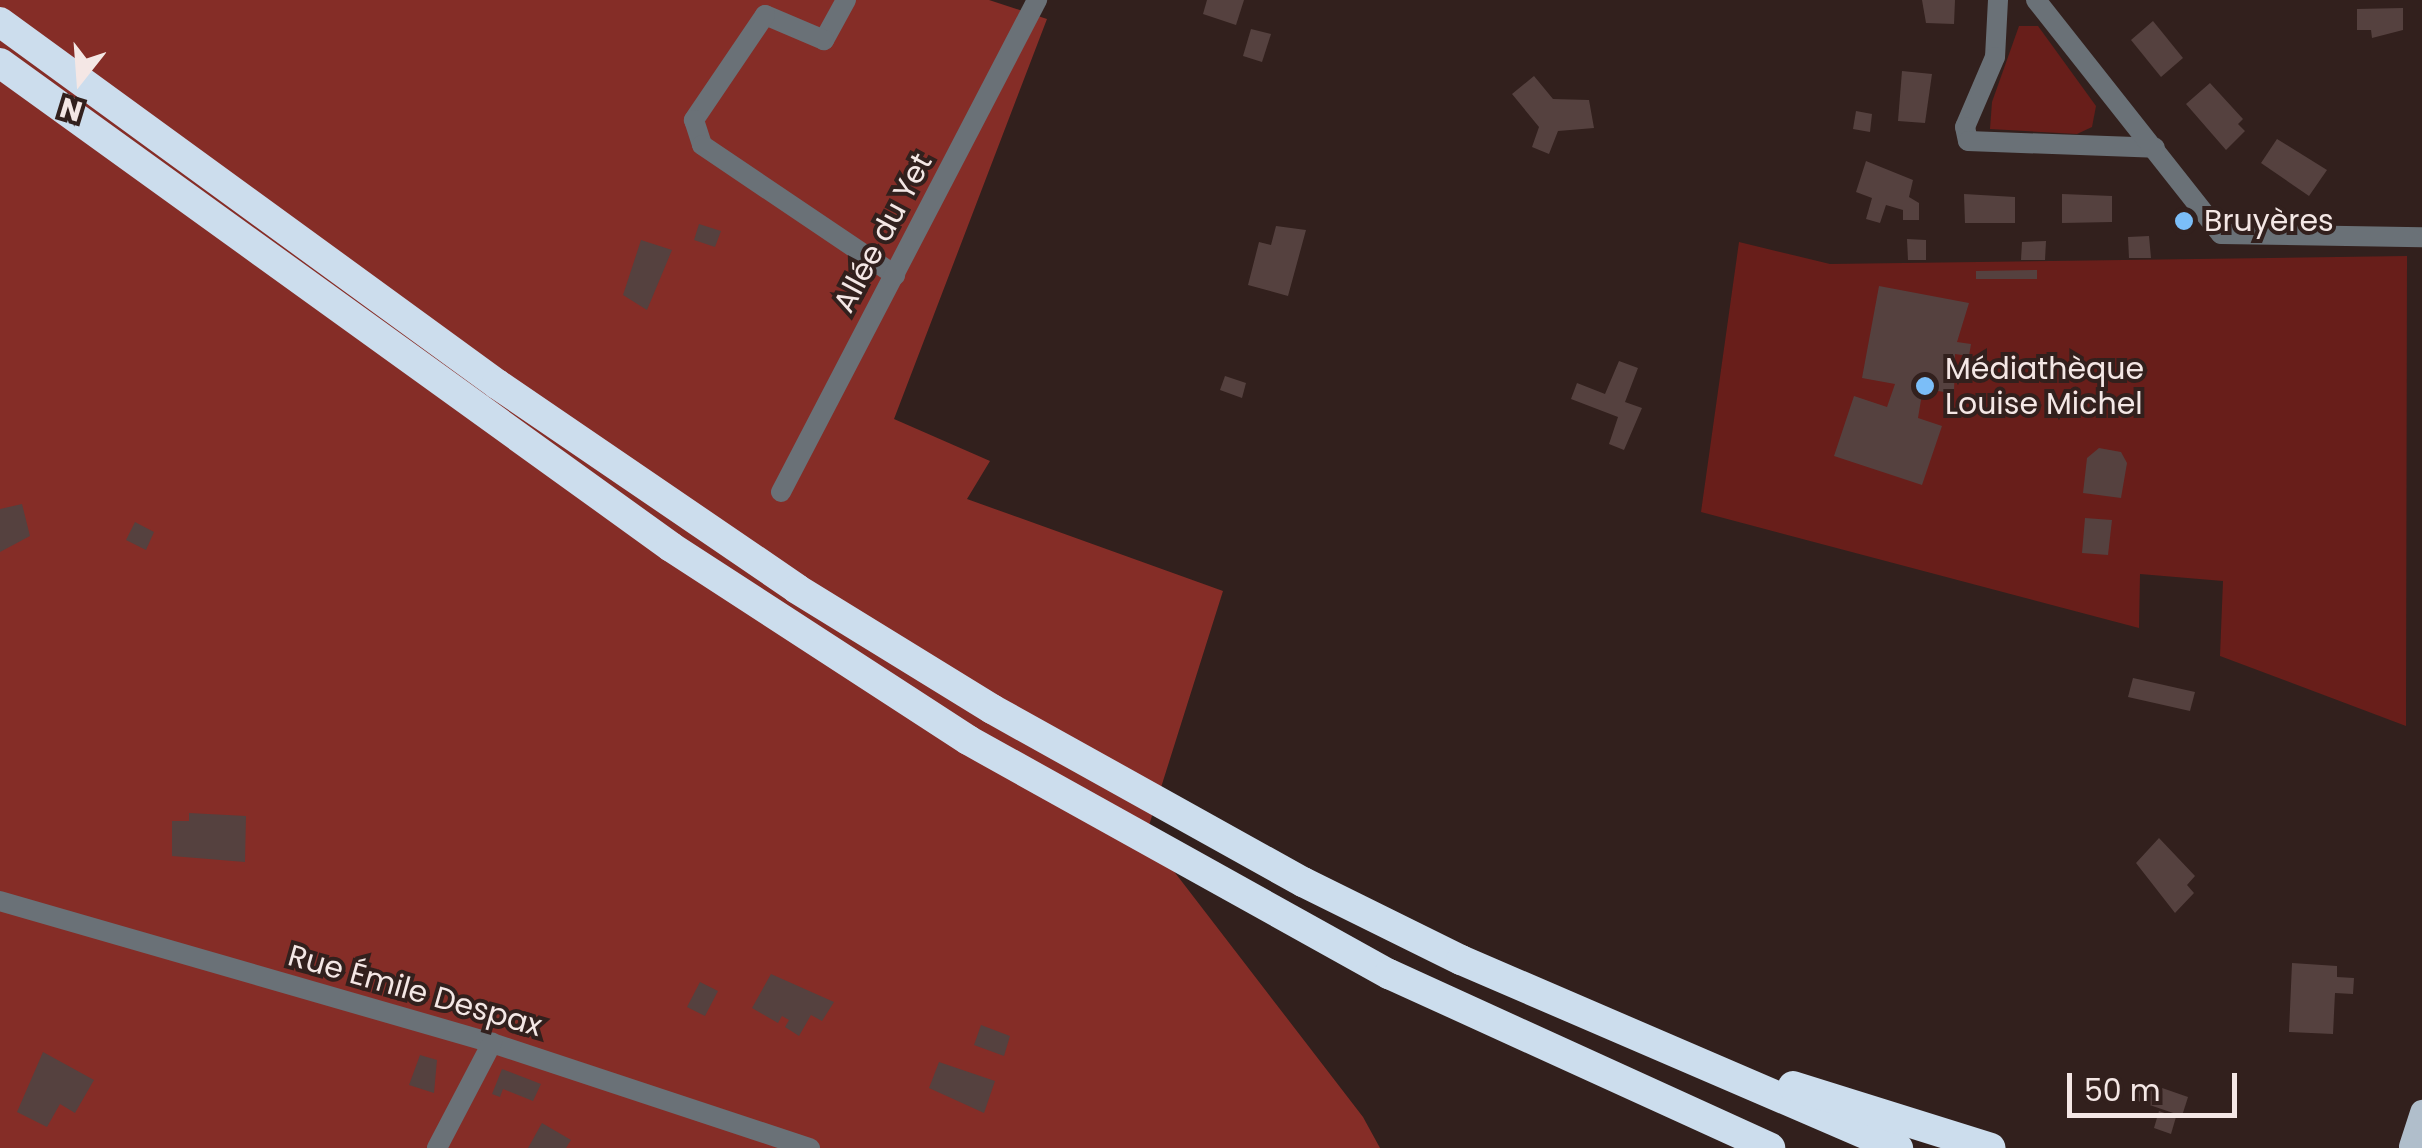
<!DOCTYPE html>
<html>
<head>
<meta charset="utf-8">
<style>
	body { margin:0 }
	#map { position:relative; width:2422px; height:1148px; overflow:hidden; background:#32201d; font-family:Poppins,sans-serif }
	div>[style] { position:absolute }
	.green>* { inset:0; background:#681e1a }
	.forest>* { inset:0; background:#852d27 }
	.building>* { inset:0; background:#55413f }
	.street>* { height:20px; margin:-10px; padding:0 10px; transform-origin:10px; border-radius:10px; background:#6a7177 }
	.primary>* { height:25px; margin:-12.5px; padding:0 12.5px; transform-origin:12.5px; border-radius:12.5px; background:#b0becb }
	.highway>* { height:30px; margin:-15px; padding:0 15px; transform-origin:15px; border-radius:15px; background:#ccdded }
	.dots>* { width:28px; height:28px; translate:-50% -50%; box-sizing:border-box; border:5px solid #32201d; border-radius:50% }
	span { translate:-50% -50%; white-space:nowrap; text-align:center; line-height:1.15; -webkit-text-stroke:8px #32201d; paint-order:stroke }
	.poi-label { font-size:30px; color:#f4e7e5 }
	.left { translate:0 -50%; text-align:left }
	.street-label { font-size:30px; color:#f4e7e5 }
	.north { position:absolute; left:30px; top:30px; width:100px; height:100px; -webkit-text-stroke:8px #32201d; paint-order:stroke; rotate:197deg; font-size:28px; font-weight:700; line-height:40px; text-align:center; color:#f4e7e5 }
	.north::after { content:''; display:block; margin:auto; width:35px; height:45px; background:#f4e7e5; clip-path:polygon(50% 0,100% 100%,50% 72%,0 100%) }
	.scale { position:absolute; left:2067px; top:1073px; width:170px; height:45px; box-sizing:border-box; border:5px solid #f4e7e5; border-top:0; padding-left:12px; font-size:30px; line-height:35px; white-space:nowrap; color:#f4e7e5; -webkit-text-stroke:8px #32201d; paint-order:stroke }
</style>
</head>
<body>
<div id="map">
	<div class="green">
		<div style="clip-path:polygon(2019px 26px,2038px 26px,2096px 106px,2092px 127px,2077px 134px,1990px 129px,1992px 102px)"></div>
		<div style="clip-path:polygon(1739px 242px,1830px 264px,2407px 256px,2406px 726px,2220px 656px,2223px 581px,2140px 574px,2139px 628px,1701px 512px)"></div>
	</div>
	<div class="forest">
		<div style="clip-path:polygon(0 0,989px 0,1047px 19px,894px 419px,990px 461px,967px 499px,1223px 591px,1146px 835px,1363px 1117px,1380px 1148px,0 1148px)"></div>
	</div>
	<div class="building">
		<div style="clip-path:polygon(1207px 0,1244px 0,1236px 25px,1203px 14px)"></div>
		<div style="clip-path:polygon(1922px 0,1955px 0,1954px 24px,1926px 23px)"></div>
		<div style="clip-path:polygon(2403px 8px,2403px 30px,2372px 38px,2371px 30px,2357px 30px,2357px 9px)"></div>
		<div style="clip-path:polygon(2153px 21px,2183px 58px,2161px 77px,2131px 40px)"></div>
		<div style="clip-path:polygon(1251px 29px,1271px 34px,1262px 62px,1243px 56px)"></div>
		<div style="clip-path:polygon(1902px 71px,1932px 74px,1925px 123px,1898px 121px)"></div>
		<div style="clip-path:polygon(1534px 76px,1553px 99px,1589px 100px,1594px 128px,1558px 131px,1549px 154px,1532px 147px,1539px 127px,1512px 94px)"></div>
		<div style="clip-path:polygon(2210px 83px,2243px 119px,2238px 124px,2245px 131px,2226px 150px,2186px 104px)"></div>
		<div style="clip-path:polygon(1856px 111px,1872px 114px,1870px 132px,1853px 129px)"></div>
		<div style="clip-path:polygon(2277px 139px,2327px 170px,2309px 196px,2261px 163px)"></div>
		<div style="clip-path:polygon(1866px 161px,1913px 180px,1909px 197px,1919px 203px,1919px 220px,1903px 220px,1903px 210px,1886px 205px,1880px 223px,1866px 219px,1872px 198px,1856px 192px)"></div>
		<div style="clip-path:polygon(1964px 194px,2015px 197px,2015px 223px,1965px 223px)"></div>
		<div style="clip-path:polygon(2062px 194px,2112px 196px,2112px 222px,2062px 223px)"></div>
		<div style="clip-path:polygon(699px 224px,721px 231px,715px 247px,694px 240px)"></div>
		<div style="clip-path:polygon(1276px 226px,1306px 230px,1288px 296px,1248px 285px,1259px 242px,1271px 245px)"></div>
		<div style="clip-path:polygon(2149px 236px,2151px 258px,2129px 258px,2128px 237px)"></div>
		<div style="clip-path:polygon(1907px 239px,1926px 240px,1926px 260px,1908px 260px)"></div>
		<div style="clip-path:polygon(641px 240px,672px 250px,647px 310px,623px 295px)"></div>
		<div style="clip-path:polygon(2046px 241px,2045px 260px,2021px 260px,2022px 242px)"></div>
		<div style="clip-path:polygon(2037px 270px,2037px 279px,1976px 279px,1976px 271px)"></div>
		<div style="clip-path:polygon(1879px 286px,1969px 303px,1957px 342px,1971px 344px,1969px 356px,1955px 354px,1954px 394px,1923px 388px,1918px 418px,1942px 426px,1922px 485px,1834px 456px,1854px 396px,1887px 407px,1895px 384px,1862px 378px)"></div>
		<div style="clip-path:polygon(1619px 361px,1638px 368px,1625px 402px,1642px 408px,1624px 450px,1609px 444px,1618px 417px,1571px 399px,1577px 383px,1605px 394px)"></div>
		<div style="clip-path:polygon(1225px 376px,1246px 383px,1242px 398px,1220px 390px)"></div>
		<div style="clip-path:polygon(2099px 448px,2121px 452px,2127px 463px,2121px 498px,2083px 493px,2087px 458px)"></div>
		<div style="clip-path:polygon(22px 504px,30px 536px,0 552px,0 509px)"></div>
		<div style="clip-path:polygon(2085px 518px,2112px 520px,2108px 555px,2082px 553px)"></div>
		<div style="clip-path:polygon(135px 522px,154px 532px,146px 550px,126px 540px)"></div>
		<div style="clip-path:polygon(2133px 678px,2195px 692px,2190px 711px,2128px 697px)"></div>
		<div style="clip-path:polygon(189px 813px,246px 816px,245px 862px,172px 856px,172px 821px,189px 821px)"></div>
		<div style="clip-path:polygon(2159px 838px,2195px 876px,2187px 885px,2194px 893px,2175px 913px,2136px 863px)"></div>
		<div style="clip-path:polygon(2292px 963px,2337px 966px,2337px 977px,2354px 978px,2353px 994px,2335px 993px,2333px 1034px,2289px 1032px)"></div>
		<div style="clip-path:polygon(771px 974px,834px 1002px,822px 1021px,811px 1015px,799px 1036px,785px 1027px,789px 1020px,782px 1016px,778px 1023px,752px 1008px)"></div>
		<div style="clip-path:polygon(700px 982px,718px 991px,705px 1016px,687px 1007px)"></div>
		<div style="clip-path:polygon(981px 1025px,1010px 1036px,1004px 1056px,974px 1045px)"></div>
		<div style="clip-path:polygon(43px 1052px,94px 1080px,75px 1113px,60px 1104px,47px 1127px,17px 1112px)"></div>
		<div style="clip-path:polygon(420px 1055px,437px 1060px,434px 1093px,409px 1085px)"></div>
		<div style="clip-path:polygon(939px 1062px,995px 1081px,984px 1113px,929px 1088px)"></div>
		<div style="clip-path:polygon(502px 1069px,541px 1084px,533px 1101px,503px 1089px,500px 1097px,492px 1094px)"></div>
		<div style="clip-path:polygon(2142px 1081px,2188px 1097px,2182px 1116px,2135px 1100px)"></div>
		<div style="clip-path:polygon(2159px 1111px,2176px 1117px,2171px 1134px,2154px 1128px)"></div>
		<div style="clip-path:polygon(542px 1123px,571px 1140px,566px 1148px,528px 1148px)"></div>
	</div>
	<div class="street">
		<div style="left:846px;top:0;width:46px;rotate:118.8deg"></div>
		<div style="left:824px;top:40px;width:64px;rotate:-157deg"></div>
		<div style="left:765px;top:15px;width:127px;rotate:124.1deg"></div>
		<div style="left:694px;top:120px;width:26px;rotate:72deg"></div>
		<div style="left:702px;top:145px;width:233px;rotate:34deg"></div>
		<div style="left:1998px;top:0;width:57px;rotate:93deg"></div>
		<div style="left:1995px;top:57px;width:76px;rotate:113.2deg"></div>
		<div style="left:1965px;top:127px;width:14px;rotate:78deg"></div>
		<div style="left:1968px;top:141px;width:187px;rotate:2.1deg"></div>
		<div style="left:2036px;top:0;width:298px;rotate:51.7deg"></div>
		<div style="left:2221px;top:234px;width:201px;rotate:0.9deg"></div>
		<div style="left:781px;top:492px;width:555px;rotate:-62.51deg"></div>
		<div style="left:0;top:901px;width:512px;rotate:16.1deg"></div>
		<div style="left:492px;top:1043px;width:335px;rotate:18.3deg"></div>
		<div style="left:437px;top:1148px;width:119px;rotate:-62.4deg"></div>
	</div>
	<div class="primary">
		<div style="left:2411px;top:1146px;width:36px;rotate:-72deg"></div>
	</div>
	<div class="highway">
		<div style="left:0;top:22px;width:615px;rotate:36.07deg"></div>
		<div style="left:497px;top:384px;width:363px;rotate:34.3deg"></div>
		<div style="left:797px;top:589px;width:229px;rotate:31.6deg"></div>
		<div style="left:992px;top:709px;width:356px;rotate:29.1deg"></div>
		<div style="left:1303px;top:882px;width:176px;rotate:26.3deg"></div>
		<div style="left:1461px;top:960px;width:476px;rotate:23.3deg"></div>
		<div style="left:0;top:63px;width:827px;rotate:35.8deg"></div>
		<div style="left:671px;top:547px;width:354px;rotate:33deg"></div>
		<div style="left:968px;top:740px;width:482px;rotate:29.1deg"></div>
		<div style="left:1389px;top:974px;width:419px;rotate:24.5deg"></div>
		<div style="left:1793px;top:1086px;width:207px;rotate:17.4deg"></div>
	</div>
	<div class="dots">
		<div style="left:2184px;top:221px;background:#7bbef8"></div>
		<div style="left:1925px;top:386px;background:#7bbef8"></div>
	</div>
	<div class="poi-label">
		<span class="left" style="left:2204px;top:221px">Bruyères</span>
		<span class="left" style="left:1945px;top:386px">Médiathèque<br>Louise Michel</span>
	</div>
	<div class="street-label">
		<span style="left:883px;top:233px;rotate:-62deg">Allée du Yet</span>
		<span style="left:415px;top:991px;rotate:16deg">Rue Émile Despax</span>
	</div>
	<div class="north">N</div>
	<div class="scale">50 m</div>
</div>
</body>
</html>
